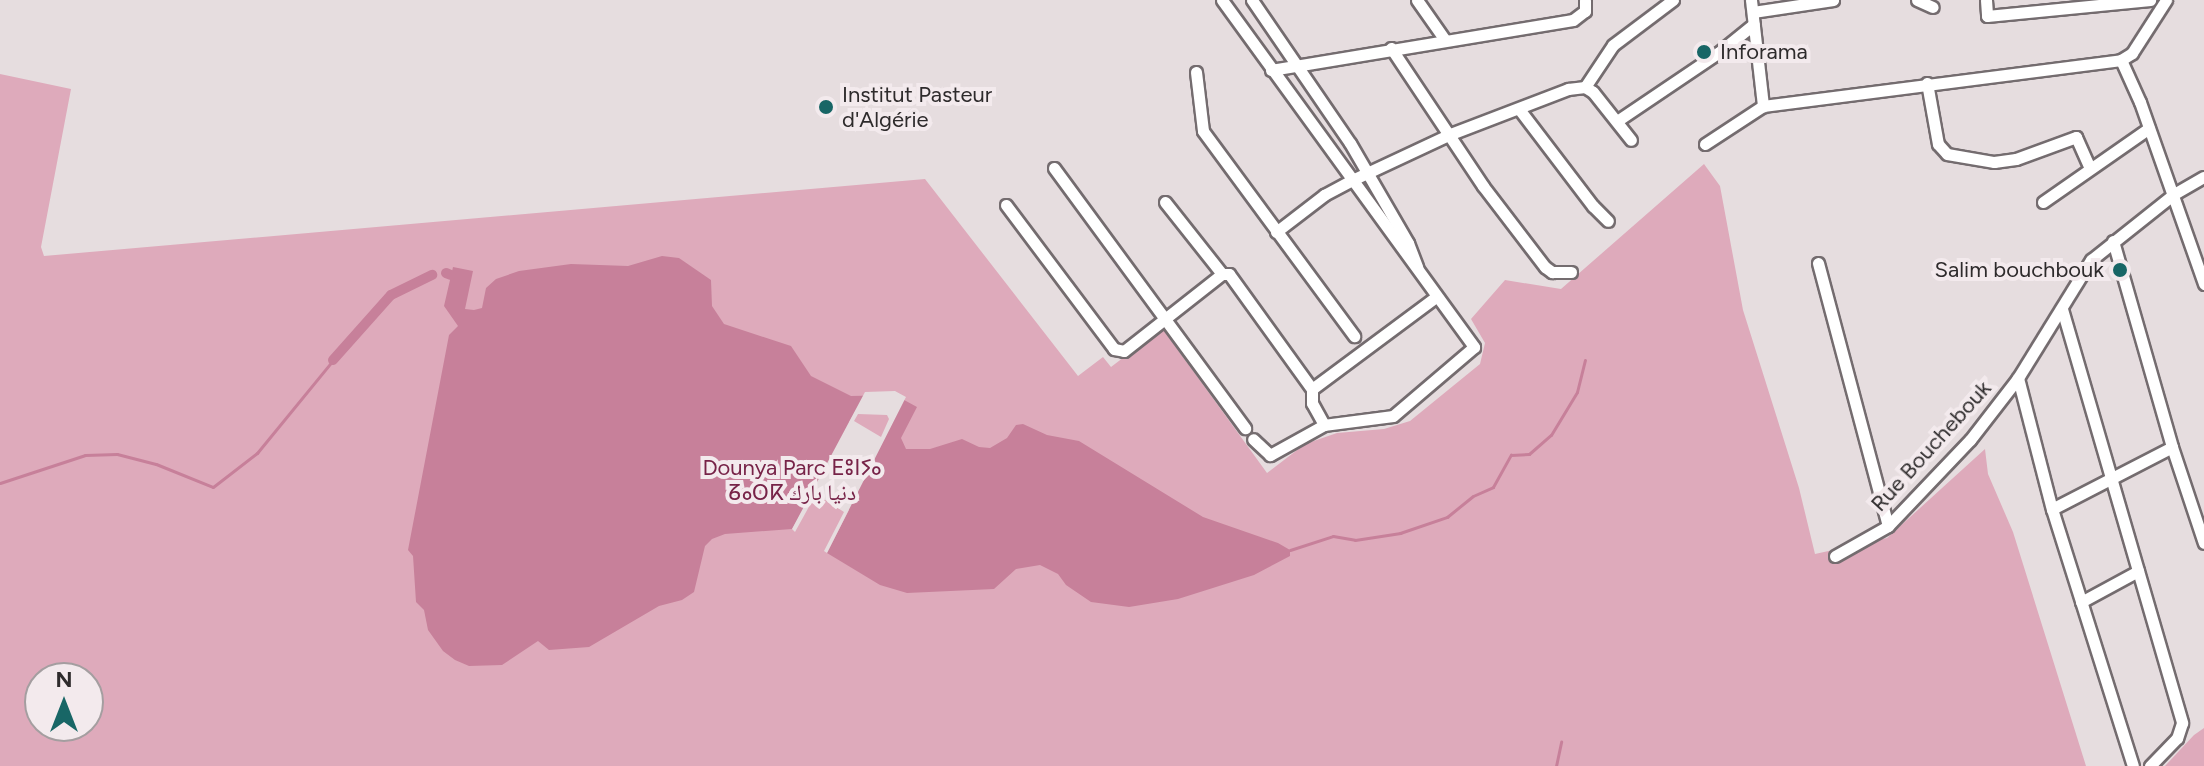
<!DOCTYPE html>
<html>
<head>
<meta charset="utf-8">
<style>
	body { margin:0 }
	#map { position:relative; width:2204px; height:766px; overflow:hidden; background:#e6dddf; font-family:Figtree,"Noto Naskh Arabic","Noto Sans Tifinagh",sans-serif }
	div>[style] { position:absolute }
	.green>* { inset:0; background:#deaabb }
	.water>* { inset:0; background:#c7809a }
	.pier>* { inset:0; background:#e6dddf }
	.stream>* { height:3px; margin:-1.5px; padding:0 1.5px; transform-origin:1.5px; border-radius:1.5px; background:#c7809a }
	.canal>* { height:10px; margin:-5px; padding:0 5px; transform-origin:5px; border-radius:5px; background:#c7809a }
	.roads { filter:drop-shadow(2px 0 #746c6f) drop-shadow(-2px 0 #746c6f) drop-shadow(0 2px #746c6f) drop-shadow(0 -2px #746c6f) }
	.minor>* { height:11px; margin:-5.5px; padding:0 5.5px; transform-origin:5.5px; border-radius:5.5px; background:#fff }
	.dots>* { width:22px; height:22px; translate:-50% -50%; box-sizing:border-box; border:4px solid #f3eaed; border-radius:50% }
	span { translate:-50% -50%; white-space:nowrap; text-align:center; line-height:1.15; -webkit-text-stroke:8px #f3eaed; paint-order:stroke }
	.poi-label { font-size:22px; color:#2e2b2c }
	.left { translate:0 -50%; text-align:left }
	.right { translate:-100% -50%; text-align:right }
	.street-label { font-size:22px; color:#2e2b2c }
	.park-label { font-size:22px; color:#772348 }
	.north { position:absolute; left:24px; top:662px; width:80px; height:80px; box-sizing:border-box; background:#f3eaed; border:2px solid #a49ea0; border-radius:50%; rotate:0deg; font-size:22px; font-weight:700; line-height:32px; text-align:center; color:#2e2b2c }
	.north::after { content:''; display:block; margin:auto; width:28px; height:36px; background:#186666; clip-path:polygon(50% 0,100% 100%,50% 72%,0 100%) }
</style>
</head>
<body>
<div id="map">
	<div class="green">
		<div style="clip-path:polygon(evenodd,0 74px,71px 89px,41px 247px,44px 256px,925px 179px,1078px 376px,1103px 357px,1111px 367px,1162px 328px,1267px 473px,1305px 444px,1337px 433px,1384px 429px,1410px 421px,1480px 364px,1485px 343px,1471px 319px,1505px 280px,1561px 289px,1704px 164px,1720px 186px,1743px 310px,1799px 488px,1815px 554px,1887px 538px,1985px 449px,1988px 474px,2013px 532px,2086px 766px,0 766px,0 74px,40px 678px,88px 678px,88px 726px,40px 726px,40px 678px)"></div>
		<div style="clip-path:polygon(2204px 728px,2204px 766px,2165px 766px,2194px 735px)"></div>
	</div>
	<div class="water">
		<div style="clip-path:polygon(evenodd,662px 256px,679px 258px,711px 280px,712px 306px,724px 324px,791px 346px,811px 376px,851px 396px,895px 395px,917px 407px,901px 438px,906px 449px,930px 449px,962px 439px,979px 447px,990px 448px,1007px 438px,1016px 425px,1023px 424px,1047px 435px,1079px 441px,1203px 517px,1278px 543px,1290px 550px,1290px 556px,1254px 575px,1178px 599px,1129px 607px,1091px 602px,1066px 585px,1058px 574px,1040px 565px,1016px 569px,994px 589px,907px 593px,880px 585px,827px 553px,849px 510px,815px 489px,792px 529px,725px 534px,712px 539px,705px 546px,694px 592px,682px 600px,659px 606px,589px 647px,549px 650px,538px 641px,502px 665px,469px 666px,455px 660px,443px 651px,428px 630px,424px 610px,416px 602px,413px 556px,408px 550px,449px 335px,458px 326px,444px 306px,453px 267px,473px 271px,465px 309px,474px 310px,482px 308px,486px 288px,496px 279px,519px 271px,571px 264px,628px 266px,662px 256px,856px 410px,890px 412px,894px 419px,882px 442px,849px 422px,856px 410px)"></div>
	</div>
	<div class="pier">
		<div style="clip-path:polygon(evenodd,895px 391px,906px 397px,827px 553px,824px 551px,844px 512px,816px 494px,795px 532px,792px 529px,865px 392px,895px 391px,858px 414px,887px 415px,889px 419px,881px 437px,854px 421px,858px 414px)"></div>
	</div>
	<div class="stream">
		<div style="left:0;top:483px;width:89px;rotate:-18.2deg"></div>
		<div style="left:85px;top:455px;width:32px;rotate:-2deg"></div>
		<div style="left:117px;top:454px;width:40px;rotate:14.4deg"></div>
		<div style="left:156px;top:464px;width:61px;rotate:22deg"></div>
		<div style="left:213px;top:487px;width:56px;rotate:-37.7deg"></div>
		<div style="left:257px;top:453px;width:120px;rotate:-50.7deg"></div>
		<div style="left:1290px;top:550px;width:45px;rotate:-18deg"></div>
		<div style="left:1333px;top:536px;width:22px;rotate:10deg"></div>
		<div style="left:1355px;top:540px;width:46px;rotate:-8.8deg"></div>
		<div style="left:1400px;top:533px;width:50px;rotate:-18.8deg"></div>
		<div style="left:1447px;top:517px;width:33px;rotate:-39deg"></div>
		<div style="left:1473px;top:496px;width:22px;rotate:-24deg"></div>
		<div style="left:1493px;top:487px;width:37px;rotate:-61deg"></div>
		<div style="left:1511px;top:455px;width:18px;rotate:-3deg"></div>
		<div style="left:1529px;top:454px;width:29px;rotate:-41deg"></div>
		<div style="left:1551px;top:435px;width:50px;rotate:-58.8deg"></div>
		<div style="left:1577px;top:392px;width:33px;rotate:-76deg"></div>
		<div style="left:1556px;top:766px;width:25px;rotate:-78deg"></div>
	</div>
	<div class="canal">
		<div style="left:446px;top:273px;width:5px;rotate:22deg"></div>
		<div style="left:333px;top:360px;width:87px;rotate:-48.3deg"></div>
		<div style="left:391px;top:295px;width:46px;rotate:-26deg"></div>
	</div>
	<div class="roads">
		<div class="minor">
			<div style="left:1222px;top:0;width:429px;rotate:54deg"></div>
			<div style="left:1474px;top:347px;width:106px;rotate:139.6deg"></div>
			<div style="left:1393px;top:416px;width:70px;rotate:172.6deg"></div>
			<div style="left:1324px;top:425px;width:62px;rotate:150.9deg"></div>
			<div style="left:1270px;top:455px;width:23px;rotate:-137deg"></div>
			<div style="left:1252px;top:0;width:173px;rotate:55.6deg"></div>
			<div style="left:1350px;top:143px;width:116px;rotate:59.9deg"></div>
			<div style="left:1408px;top:243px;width:26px;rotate:69deg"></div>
			<div style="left:1417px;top:0;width:49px;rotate:55deg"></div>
			<div style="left:1751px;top:0;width:107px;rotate:83.5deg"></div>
			<div style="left:1917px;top:0;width:17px;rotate:24deg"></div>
			<div style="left:1986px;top:0;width:16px;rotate:86deg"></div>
			<div style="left:1987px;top:16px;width:164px;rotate:-5.6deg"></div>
			<div style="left:1753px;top:12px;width:81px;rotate:-8.5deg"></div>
			<div style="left:1391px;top:48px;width:166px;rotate:56.3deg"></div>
			<div style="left:1483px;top:186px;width:102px;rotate:52.6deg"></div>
			<div style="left:1545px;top:267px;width:9px;rotate:36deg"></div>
			<div style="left:1552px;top:272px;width:19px"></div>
			<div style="left:2121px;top:60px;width:46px;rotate:65.7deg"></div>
			<div style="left:2140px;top:102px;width:193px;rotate:70.6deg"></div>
			<div style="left:1271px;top:70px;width:306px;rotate:-9.4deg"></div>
			<div style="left:1573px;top:20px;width:15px;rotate:-37deg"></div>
			<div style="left:1585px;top:11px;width:11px;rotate:-90deg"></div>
			<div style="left:1196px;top:72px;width:59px;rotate:83.2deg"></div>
			<div style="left:1203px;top:131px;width:255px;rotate:53.6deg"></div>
			<div style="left:1927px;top:83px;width:62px;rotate:79.8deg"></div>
			<div style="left:1938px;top:144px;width:13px;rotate:48deg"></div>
			<div style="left:1947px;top:154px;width:48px;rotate:9.7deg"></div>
			<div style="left:1994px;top:162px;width:22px;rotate:-8deg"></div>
			<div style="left:2016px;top:159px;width:64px;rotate:-20.1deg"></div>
			<div style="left:2076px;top:137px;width:34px;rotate:66deg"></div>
			<div style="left:1585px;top:87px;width:50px;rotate:-56.3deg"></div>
			<div style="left:1613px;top:45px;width:75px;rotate:-36.9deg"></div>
			<div style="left:1519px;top:109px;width:122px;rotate:52.7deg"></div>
			<div style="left:1593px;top:206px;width:21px;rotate:45deg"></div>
			<div style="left:1617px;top:121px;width:122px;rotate:-34deg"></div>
			<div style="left:1718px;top:53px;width:46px;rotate:-38.9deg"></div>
			<div style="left:1705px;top:144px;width:69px;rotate:-33.2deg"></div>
			<div style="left:1763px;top:106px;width:361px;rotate:-7.3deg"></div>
			<div style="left:2121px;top:60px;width:13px;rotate:-32deg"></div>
			<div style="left:2132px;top:53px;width:63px;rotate:-57.3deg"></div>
			<div style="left:1054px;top:168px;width:323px;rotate:53.7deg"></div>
			<div style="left:1165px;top:202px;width:92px;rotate:51.6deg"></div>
			<div style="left:2043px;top:202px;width:129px;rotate:-34.9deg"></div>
			<div style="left:1006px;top:205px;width:180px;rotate:53.1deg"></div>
			<div style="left:1114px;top:349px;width:10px;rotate:11deg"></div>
			<div style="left:1124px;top:351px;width:125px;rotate:-38.2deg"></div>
			<div style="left:1222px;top:274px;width:7px"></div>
			<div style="left:1229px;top:274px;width:142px;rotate:54.2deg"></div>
			<div style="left:1312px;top:389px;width:154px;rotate:-36.6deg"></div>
			<div style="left:1276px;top:232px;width:61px;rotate:-37.6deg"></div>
			<div style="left:1324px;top:195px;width:30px;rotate:-28deg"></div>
			<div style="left:1350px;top:181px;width:108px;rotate:-25.1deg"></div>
			<div style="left:1448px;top:135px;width:129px;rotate:-21deg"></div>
			<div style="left:1568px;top:89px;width:17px;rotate:-7deg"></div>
			<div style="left:1585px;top:87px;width:9px;rotate:32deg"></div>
			<div style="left:1593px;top:92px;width:61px;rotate:51.6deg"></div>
			<div style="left:2113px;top:241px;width:214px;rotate:74deg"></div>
			<div style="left:2172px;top:447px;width:101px;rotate:71.6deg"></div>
			<div style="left:1818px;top:263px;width:272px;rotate:75.1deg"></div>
			<div style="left:2062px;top:309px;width:431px;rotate:73.8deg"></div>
			<div style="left:2182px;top:723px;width:16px;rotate:108deg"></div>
			<div style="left:2177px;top:738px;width:39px;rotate:134deg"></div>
			<div style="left:2018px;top:378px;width:135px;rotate:75.5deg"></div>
			<div style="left:2052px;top:509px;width:269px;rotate:72.5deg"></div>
			<div style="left:1312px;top:389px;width:14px;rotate:90deg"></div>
			<div style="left:1312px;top:403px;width:25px;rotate:61deg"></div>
			<div style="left:2052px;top:509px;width:135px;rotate:-27.3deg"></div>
			<div style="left:1835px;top:556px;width:61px;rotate:-29.5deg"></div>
			<div style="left:1888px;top:526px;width:119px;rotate:-46.4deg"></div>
			<div style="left:1970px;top:440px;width:78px;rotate:-52.3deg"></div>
			<div style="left:2018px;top:378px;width:139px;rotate:-58.3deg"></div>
			<div style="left:2091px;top:260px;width:106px;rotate:-38.5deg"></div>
			<div style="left:2174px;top:194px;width:34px;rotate:-30deg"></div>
			<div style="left:2081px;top:602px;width:65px;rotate:-28.5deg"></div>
		</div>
	</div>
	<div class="dots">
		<div style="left:1704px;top:52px;background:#186666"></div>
		<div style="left:826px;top:107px;background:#186666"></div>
		<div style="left:2120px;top:270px;background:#186666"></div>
	</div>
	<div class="poi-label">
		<span class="left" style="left:1720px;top:52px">Inforama</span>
		<span class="left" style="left:842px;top:107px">Institut Pasteur<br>d'Algérie</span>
		<span class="right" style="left:2104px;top:270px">Salim bouchbouk</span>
	</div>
	<div class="street-label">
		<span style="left:1931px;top:446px;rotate:-48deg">Rue Bouchebouk</span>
	</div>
	<div class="park-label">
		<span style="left:792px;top:480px">Dounya Parc ⴹⵓⵏⵢⴰ<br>ⵒⴰⵔⴽ دنيا بارك</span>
	</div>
	<div class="north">N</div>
</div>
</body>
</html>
